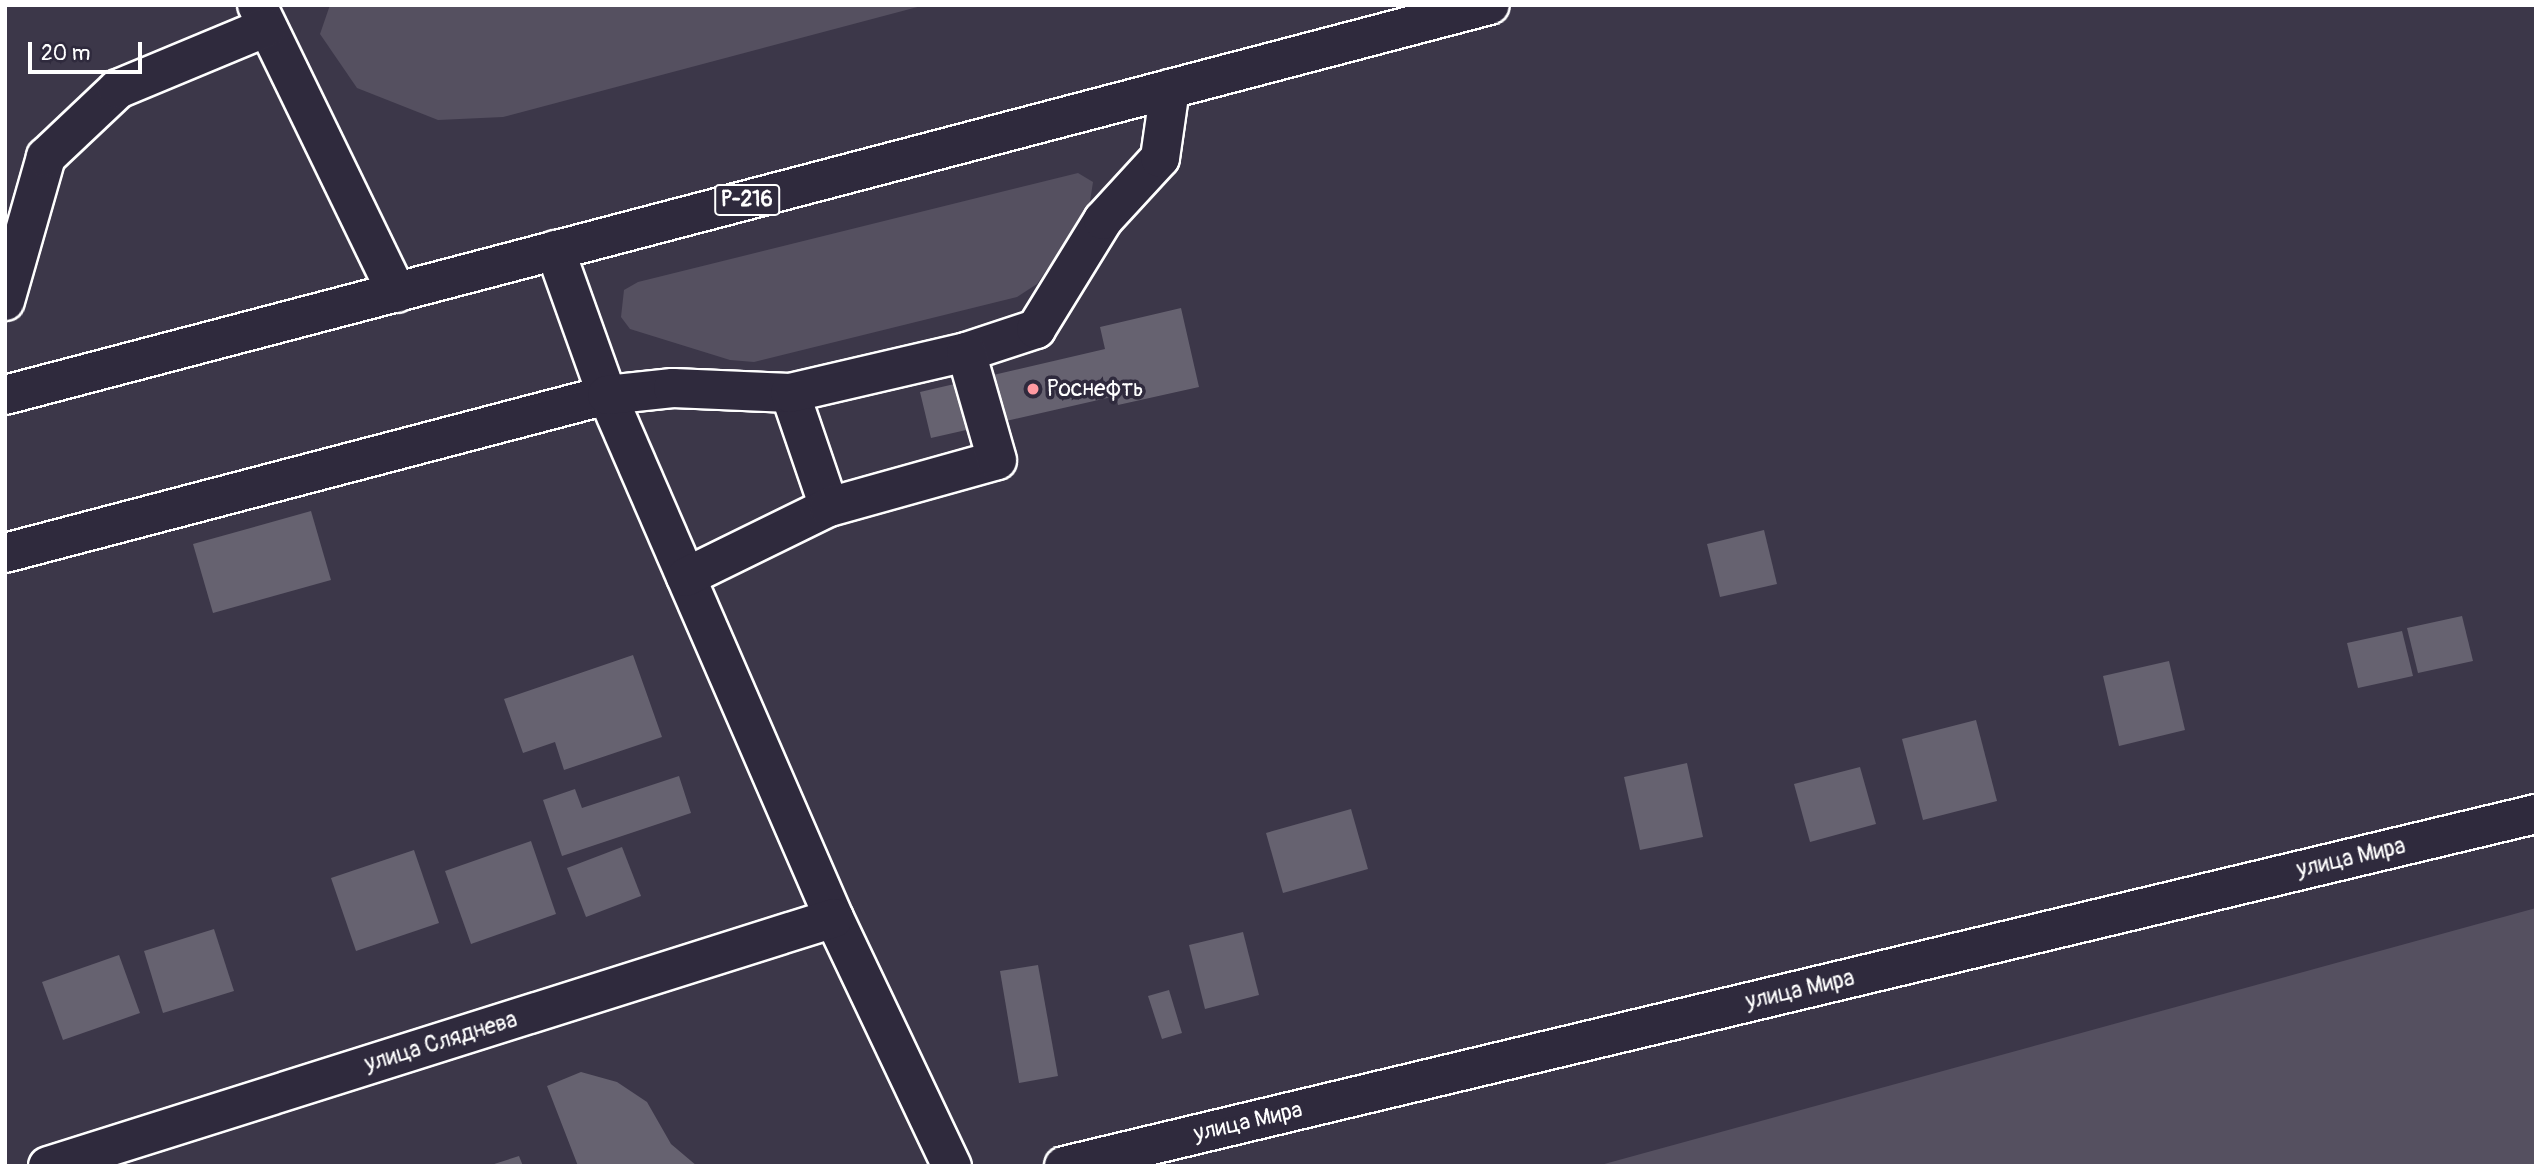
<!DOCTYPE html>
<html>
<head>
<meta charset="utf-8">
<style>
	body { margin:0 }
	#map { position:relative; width:2541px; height:1171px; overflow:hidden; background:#3c3749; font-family:Pangolin,sans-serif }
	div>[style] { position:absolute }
	.green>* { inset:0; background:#555060 }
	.building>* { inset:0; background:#666270 }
	.roads { filter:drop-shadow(2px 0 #fff) drop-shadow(-2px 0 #fff) drop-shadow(0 2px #fff) drop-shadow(0 -2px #fff) }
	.minor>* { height:38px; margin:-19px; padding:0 19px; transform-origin:19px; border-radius:19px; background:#2f2a3d }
	.highway>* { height:38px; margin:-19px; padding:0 19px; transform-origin:19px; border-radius:19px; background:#2f2a3d }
	.dots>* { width:19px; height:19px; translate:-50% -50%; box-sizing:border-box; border:4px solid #2f2a3d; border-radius:50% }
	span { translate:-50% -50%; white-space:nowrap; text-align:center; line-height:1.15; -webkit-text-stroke:7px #2f2a3d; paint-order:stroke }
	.shield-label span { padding:2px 5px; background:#2f2a3d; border:2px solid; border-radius:5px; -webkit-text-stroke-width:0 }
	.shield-label { font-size:21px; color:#fff; font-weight:700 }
	.poi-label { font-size:23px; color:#fff }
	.left { translate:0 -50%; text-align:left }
	.street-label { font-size:23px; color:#fff }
	.frame { position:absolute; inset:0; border:7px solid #fff; pointer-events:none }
	.scale { position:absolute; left:28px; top:42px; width:114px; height:32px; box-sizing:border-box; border:4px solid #fff; border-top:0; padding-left:9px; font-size:21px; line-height:24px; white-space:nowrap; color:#fff; -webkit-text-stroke:5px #2f2a3d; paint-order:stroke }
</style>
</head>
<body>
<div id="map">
	<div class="green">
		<div style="clip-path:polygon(330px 5px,925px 5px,503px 117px,438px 120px,357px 88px,320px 34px)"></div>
		<div style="clip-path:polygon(1078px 173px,1093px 182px,1089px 208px,1037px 284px,1017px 297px,754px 362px,730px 360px,630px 329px,621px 317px,624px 290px,638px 282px)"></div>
		<div style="clip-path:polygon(2536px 908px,2536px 1166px,1597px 1166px)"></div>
	</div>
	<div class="building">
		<div style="clip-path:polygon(1181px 308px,1199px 387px,1118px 405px,1116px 396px,931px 438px,920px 392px,1105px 349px,1100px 327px)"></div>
		<div style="clip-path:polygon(311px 511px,331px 580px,213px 613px,193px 544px)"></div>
		<div style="clip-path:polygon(1764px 530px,1777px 584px,1720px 597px,1707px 544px)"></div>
		<div style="clip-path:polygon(2462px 616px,2473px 661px,2418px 673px,2407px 628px)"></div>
		<div style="clip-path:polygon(2402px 631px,2413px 676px,2358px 688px,2347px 643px)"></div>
		<div style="clip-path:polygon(633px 655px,662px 737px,564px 770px,555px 742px,523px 753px,504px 699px)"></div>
		<div style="clip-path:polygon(2169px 661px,2185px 730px,2119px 746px,2103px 676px)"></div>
		<div style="clip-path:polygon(1976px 720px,1997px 801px,1923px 820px,1902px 739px)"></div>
		<div style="clip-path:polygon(1687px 763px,1703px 837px,1640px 850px,1624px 777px)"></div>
		<div style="clip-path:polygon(1860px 767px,1876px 824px,1810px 842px,1794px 784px)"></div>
		<div style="clip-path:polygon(679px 776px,691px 813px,562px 856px,543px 800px,575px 789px,582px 808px)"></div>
		<div style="clip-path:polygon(1351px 809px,1368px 869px,1283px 893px,1266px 833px)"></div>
		<div style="clip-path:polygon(531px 841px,556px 914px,471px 944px,445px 871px)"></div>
		<div style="clip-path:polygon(622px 847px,641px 896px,586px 917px,567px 868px)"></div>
		<div style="clip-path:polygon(414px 850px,439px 923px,356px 951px,331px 878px)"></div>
		<div style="clip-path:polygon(214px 929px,234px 991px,163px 1013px,144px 951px)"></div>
		<div style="clip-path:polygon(1243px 932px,1259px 995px,1205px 1009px,1189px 945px)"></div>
		<div style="clip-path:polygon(119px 955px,140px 1013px,63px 1040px,42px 982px)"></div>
		<div style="clip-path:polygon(1038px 965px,1058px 1076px,1019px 1083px,1000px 971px)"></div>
		<div style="clip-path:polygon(1169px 990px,1182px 1033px,1162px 1039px,1148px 996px)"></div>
		<div style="clip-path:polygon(581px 1072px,617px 1082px,647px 1102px,671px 1144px,697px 1166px,578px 1166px,547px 1086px)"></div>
		<div style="clip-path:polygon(519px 1156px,523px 1166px,491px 1166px,491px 1165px)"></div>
	</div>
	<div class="roads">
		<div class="minor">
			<div style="left:257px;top:5px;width:320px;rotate:64.1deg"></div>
			<div style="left:555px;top:250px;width:154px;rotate:70.3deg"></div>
			<div style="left:607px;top:395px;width:570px;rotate:66.54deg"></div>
			<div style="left:834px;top:918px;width:275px;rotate:64.6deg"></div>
			<div style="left:5px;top:301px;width:150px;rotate:-74.1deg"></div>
			<div style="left:46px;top:157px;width:99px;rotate:-43.4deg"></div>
			<div style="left:118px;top:89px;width:161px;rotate:-22.6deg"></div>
			<div style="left:790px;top:393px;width:120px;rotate:71.1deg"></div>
			<div style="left:5px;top:553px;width:622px;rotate:-14.71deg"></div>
			<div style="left:607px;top:395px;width:66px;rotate:-6.1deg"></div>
			<div style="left:673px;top:388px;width:117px;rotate:2.4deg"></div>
			<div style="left:790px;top:393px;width:181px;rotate:-13.1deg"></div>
			<div style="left:966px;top:352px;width:74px;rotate:-18.2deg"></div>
			<div style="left:1036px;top:329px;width:128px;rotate:-58.4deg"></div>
			<div style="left:1103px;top:220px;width:84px;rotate:-47.4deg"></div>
			<div style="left:1160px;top:158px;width:70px;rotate:-81.8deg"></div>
			<div style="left:686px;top:577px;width:159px;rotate:-26.1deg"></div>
			<div style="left:829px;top:507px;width:174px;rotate:-15.6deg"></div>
			<div style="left:997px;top:460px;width:112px;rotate:-106deg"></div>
			<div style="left:48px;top:1166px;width:824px;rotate:-17.51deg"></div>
			<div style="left:1064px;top:1166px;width:1514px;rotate:-13.45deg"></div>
		</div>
		<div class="highway">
			<div style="left:5px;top:395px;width:1535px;rotate:-14.72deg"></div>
		</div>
	</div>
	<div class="dots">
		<div style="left:1033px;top:389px;background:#ff9aa2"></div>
	</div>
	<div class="shield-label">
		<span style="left:747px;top:200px">Р-216</span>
	</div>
	<div class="poi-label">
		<span class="left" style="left:1047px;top:389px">Роснефть</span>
	</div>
	<div class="street-label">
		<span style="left:2351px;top:858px;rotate:-13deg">улица Мира</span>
		<span style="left:1800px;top:990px;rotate:-13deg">улица Мира</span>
		<span style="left:441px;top:1042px;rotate:-17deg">улица Сляднева</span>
		<span style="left:1248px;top:1122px;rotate:-13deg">улица Мира</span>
	</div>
	<div class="frame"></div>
	<div class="scale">20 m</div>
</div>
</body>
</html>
